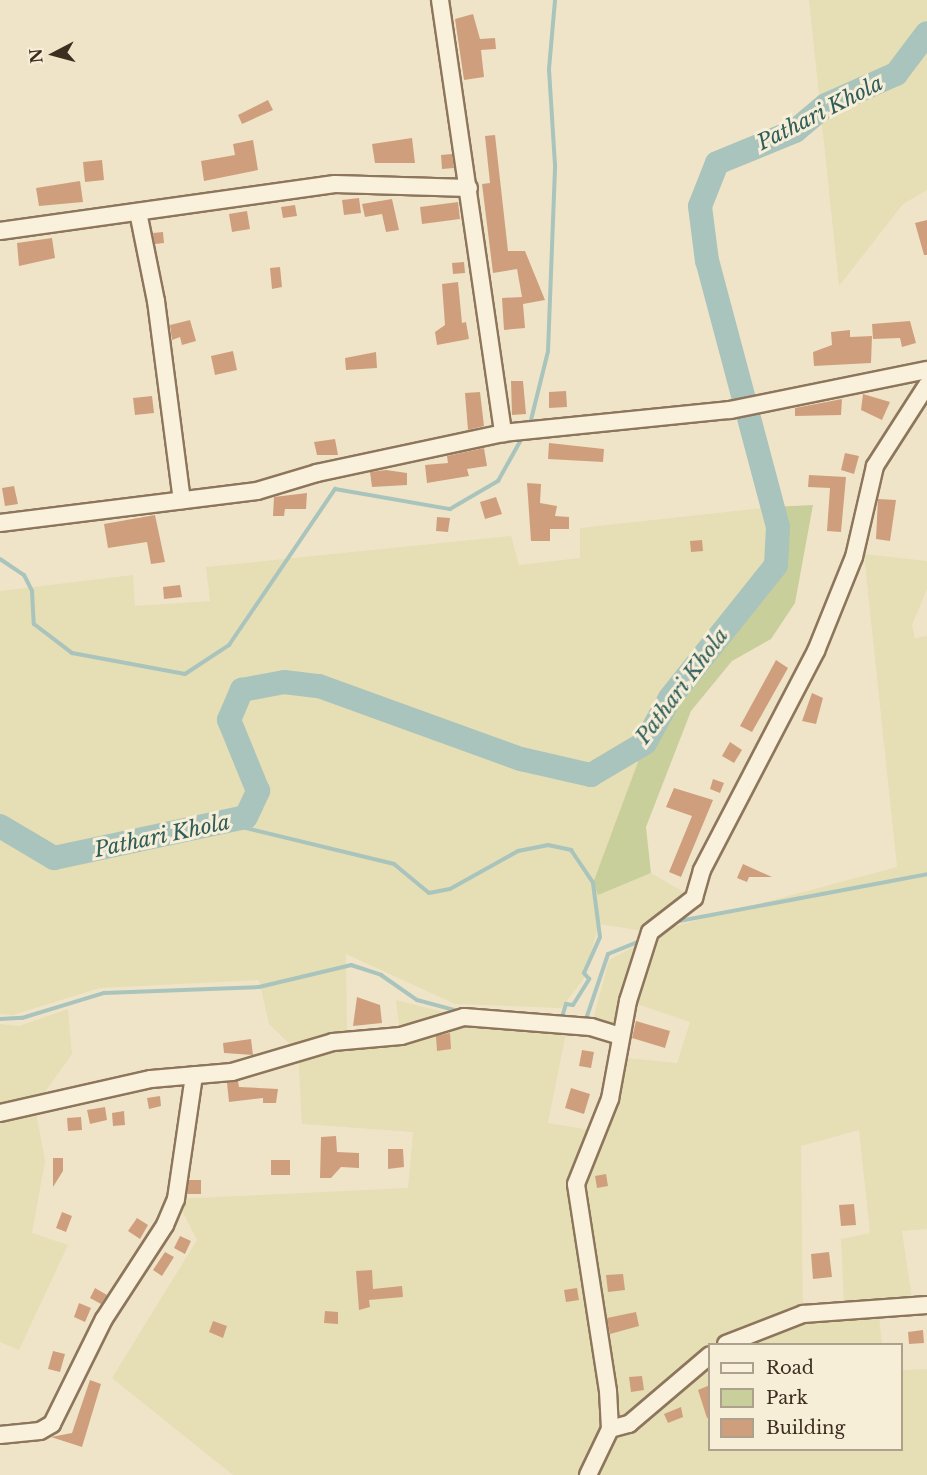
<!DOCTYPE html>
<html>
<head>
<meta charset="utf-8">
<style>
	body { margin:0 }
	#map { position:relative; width:927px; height:1475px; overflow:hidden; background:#f0e4c8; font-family:"Libre Baskerville",serif }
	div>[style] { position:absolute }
	.farmland>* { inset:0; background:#e6deb5 }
	.green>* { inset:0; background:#c9cf9b }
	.stream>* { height:4px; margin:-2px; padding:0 2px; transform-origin:2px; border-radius:2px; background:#a9c4bc }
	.river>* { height:24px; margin:-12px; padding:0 12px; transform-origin:12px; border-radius:12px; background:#a9c4bc }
	.building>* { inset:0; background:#cf9f7d }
	.roads { filter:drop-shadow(2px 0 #8d765c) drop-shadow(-2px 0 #8d765c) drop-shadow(0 2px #8d765c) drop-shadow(0 -2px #8d765c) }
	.minor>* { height:16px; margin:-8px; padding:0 8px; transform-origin:8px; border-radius:8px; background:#faf1dc }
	span { translate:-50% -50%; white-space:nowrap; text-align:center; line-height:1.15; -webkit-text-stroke:6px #f7eed8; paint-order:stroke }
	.water-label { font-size:21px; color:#2f5d5a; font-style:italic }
	.legend { position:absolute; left:708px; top:1343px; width:195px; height:108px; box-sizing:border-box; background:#f7eed8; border:2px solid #ada18e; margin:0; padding:8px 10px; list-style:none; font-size:18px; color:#3d2e20 }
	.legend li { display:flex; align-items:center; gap:12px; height:30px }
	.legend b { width:30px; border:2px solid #ada18e }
	.north { position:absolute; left:24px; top:24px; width:60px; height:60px; -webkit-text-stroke:4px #f7eed8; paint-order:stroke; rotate:264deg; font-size:16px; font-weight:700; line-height:24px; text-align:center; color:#3d2e20 }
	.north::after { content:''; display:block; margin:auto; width:21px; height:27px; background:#3d2e20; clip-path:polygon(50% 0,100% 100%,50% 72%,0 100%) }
</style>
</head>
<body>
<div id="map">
	<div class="farmland">
		<div style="clip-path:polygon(809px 0,927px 0,927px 190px,903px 204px,839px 286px)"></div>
		<div style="clip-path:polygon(evenodd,772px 507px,778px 527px,776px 565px,670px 698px,645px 743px,593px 883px,598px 895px,651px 873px,694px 898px,650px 932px,599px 924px,583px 980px,561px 1008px,455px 1004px,346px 954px,347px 1041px,400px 1033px,396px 1000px,464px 1017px,567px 1028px,548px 1123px,596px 1131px,617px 1057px,677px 1063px,690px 1022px,628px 1001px,614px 1026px,591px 1027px,609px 960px,668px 928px,897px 867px,864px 554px,927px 561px,927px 589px,912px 625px,915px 638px,927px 636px,927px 1229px,902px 1231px,913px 1306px,878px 1307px,882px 1344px,710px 1344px,710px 1450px,902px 1450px,902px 1370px,927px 1369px,927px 1475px,233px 1475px,112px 1378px,197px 1240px,176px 1199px,408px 1188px,413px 1132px,302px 1124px,298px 1052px,269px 1024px,259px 980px,100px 988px,13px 1015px,0 1014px,0 591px,133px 575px,135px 606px,210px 601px,206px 567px,511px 536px,519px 565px,580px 558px,580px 528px,772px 507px,859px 1130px,870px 1233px,841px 1239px,844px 1303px,803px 1320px,801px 1146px,859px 1130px)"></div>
		<div style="clip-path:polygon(68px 1009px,72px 1054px,35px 1106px,45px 1161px,32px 1233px,68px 1245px,19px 1350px,0 1342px,0 1024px,19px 1026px)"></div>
	</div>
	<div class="green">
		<div style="clip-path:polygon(813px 505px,795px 603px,771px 639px,732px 661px,691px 711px,646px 827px,651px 873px,598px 895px,593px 883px,645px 743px,670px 698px,776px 565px,778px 527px,772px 507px)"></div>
	</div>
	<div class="stream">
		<div style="left:530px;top:424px;width:75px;rotate:-76.1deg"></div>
		<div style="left:548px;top:351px;width:186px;rotate:-87.8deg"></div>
		<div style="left:555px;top:165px;width:96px;rotate:-93.6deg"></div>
		<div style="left:549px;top:69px;width:69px;rotate:-85deg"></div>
		<div style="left:0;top:559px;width:29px;rotate:34deg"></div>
		<div style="left:24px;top:575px;width:18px;rotate:63deg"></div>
		<div style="left:32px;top:591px;width:33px;rotate:87deg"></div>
		<div style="left:34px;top:624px;width:48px;rotate:37.3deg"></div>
		<div style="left:72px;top:653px;width:115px;rotate:10.5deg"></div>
		<div style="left:185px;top:674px;width:53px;rotate:-33.4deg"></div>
		<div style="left:229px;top:645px;width:189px;rotate:-55.8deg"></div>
		<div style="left:335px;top:489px;width:117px;rotate:9.9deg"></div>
		<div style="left:450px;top:509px;width:56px;rotate:-30.3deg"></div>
		<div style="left:498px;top:481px;width:51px;rotate:-60.9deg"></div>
		<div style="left:229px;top:824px;width:170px;rotate:13.6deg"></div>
		<div style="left:394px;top:864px;width:45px;rotate:39.6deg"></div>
		<div style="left:429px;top:893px;width:21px;rotate:-11deg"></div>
		<div style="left:450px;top:889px;width:78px;rotate:-29.2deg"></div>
		<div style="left:518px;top:851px;width:31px;rotate:-11deg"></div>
		<div style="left:548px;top:845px;width:24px;rotate:12deg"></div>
		<div style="left:571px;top:850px;width:40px;rotate:56deg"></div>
		<div style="left:674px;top:922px;width:258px;rotate:-10.7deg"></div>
		<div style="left:0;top:1019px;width:22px;rotate:-3deg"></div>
		<div style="left:22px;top:1018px;width:86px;rotate:-17deg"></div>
		<div style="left:104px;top:993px;width:155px;rotate:-2.2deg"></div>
		<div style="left:259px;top:987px;width:95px;rotate:-13.4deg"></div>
		<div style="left:351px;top:965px;width:32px;rotate:18deg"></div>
		<div style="left:381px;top:975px;width:44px;rotate:34.8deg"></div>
		<div style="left:417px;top:1000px;width:42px;rotate:15deg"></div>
		<div style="left:561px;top:1021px;width:18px;rotate:-74deg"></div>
		<div style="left:566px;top:1004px;width:7px;rotate:8deg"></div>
		<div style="left:573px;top:1005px;width:31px;rotate:-58deg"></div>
		<div style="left:589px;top:979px;width:8px;rotate:-130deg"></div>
		<div style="left:584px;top:973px;width:39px;rotate:-66deg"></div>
		<div style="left:600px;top:937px;width:54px;rotate:-97.4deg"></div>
		<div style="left:585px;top:1022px;width:72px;rotate:-71.3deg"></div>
		<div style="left:608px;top:954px;width:37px;rotate:-22deg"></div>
	</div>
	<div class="river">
		<div style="left:0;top:826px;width:63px;rotate:30.7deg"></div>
		<div style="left:54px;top:858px;width:196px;rotate:-12.1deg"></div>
		<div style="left:246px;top:817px;width:29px;rotate:-65deg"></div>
		<div style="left:258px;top:791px;width:77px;rotate:-112.2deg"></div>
		<div style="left:229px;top:720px;width:33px;rotate:-67deg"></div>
		<div style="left:242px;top:690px;width:43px;rotate:-10.8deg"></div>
		<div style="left:284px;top:682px;width:35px;rotate:7deg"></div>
		<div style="left:319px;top:686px;width:215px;rotate:19.9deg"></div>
		<div style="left:521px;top:759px;width:72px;rotate:12.9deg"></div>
		<div style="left:591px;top:775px;width:63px;rotate:-30.7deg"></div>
		<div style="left:645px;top:743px;width:51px;rotate:-60.9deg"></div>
		<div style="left:670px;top:698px;width:170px;rotate:-51.4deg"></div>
		<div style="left:776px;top:565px;width:38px;rotate:-87deg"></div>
		<div style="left:778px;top:527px;width:275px;rotate:-104.9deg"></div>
		<div style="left:707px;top:261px;width:55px;rotate:-97.3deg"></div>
		<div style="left:700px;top:206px;width:46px;rotate:-68.4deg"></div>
		<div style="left:717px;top:163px;width:84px;rotate:-22.3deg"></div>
		<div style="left:795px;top:131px;width:40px;rotate:-40deg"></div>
		<div style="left:826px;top:105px;width:77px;rotate:-23.9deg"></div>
		<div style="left:896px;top:74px;width:51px;rotate:-52.9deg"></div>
	</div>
	<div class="building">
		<div style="clip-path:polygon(473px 14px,480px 39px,495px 38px,496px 49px,481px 50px,484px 77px,464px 80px,455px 19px)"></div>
		<div style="clip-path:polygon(268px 100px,273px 110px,242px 124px,238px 115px)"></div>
		<div style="clip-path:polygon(495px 135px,508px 251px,525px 251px,545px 300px,523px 304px,525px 328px,504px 330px,502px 298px,522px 297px,517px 269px,493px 273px,482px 184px,490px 183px,485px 136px)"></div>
		<div style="clip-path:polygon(412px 138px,415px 163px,375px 163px,372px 144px)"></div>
		<div style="clip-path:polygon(253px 140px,258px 170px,204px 181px,201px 161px,235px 155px,233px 144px)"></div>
		<div style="clip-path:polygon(452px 154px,454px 168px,442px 169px,441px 155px)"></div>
		<div style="clip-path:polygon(102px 160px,104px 180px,85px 182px,83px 162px)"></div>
		<div style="clip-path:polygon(80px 181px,83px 202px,39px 206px,36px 188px)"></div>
		<div style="clip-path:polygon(359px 198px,361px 213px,344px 215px,342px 200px)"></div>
		<div style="clip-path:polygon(392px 199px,399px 230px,386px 232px,382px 214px,365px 217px,362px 204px)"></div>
		<div style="clip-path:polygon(458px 202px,460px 219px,422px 224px,420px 207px)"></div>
		<div style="clip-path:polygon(295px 205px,297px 216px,283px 218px,281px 207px)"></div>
		<div style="clip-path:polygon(247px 211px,250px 229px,232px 232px,229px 214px)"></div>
		<div style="clip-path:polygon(927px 220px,927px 255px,924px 255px,915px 223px)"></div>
		<div style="clip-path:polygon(163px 232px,164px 243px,155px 244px,153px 233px)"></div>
		<div style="clip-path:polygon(52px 238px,55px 258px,19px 266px,17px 243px)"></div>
		<div style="clip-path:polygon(464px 262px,465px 273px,453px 274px,452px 263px)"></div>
		<div style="clip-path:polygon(280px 267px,282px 287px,272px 289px,270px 268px)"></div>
		<div style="clip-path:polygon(458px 282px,462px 323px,466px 322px,469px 339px,437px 345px,435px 332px,445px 325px,442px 284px)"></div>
		<div style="clip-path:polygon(190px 320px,196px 341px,182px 345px,180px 337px,172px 340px,170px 325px)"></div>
		<div style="clip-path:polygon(910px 321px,916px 343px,902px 347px,900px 338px,873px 339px,872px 324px)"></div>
		<div style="clip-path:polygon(850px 330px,850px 337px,872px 336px,871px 363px,814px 366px,813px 352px,832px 345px,831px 332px)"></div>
		<div style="clip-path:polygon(233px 351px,237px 370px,215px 375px,211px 356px)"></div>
		<div style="clip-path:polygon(376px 352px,377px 368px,346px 370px,345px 358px)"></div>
		<div style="clip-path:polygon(511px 381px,523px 381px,526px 414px,512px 415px)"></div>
		<div style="clip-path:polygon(566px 391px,567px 407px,549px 408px,549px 392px)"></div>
		<div style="clip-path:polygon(480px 392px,484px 426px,468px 430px,465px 393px)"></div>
		<div style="clip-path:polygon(863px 394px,890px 402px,882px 420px,861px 410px)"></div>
		<div style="clip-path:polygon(152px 396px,154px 413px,135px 415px,133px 398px)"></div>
		<div style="clip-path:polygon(842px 399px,841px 415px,795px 416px,795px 408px)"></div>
		<div style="clip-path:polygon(335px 439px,338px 455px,317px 455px,314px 442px)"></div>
		<div style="clip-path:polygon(549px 443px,604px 449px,603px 462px,548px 459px)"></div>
		<div style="clip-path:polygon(484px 448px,487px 466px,467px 469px,469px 476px,427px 483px,425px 465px,448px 463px,447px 456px)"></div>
		<div style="clip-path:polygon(845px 453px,859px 456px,854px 474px,841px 470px)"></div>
		<div style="clip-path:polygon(386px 470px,407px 473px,407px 485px,372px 487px,370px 472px)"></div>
		<div style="clip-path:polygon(809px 475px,846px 477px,841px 532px,827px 531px,830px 488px,808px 487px)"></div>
		<div style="clip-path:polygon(527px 483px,541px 484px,540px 503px,557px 506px,555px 516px,569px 517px,569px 529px,550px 529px,550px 541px,531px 541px)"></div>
		<div style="clip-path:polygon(14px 486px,18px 504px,5px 506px,2px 488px)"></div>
		<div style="clip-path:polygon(307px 493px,306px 509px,285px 509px,284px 516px,273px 516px,274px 497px)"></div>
		<div style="clip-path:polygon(496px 497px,502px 514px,485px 519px,480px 502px)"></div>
		<div style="clip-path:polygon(878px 499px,896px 500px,890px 541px,876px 539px)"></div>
		<div style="clip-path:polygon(155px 515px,165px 562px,151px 564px,147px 542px,108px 548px,104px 524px)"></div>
		<div style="clip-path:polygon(437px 517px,450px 518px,448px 532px,436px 531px)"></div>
		<div style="clip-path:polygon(702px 540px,703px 551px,691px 552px,690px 541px)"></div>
		<div style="clip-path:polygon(180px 585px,182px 597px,164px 599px,163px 587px)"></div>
		<div style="clip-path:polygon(776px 660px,788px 668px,752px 732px,740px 726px)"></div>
		<div style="clip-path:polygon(812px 693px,823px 698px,816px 724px,802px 721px)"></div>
		<div style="clip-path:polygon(730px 742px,742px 750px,734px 763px,722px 756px)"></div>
		<div style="clip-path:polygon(713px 779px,724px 783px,720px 793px,710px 789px)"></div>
		<div style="clip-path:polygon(674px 788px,713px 800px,681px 877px,669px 872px,692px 816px,666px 807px)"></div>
		<div style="clip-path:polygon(743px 864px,772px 877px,749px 877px,747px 882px,737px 878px)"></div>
		<div style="clip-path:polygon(357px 997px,380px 1005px,382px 1023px,353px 1026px)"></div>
		<div style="clip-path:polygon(636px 1021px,670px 1031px,665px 1048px,632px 1038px)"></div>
		<div style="clip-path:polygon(450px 1033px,451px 1049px,437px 1051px,436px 1036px)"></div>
		<div style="clip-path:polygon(251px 1039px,253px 1055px,224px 1053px,223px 1043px)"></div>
		<div style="clip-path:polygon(582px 1050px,594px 1052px,591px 1068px,579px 1066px)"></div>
		<div style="clip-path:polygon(238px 1081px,239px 1087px,278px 1089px,276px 1103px,263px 1103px,263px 1098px,229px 1102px,227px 1083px)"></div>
		<div style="clip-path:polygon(571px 1088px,590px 1094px,584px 1114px,565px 1108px)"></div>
		<div style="clip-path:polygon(160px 1096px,161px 1106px,149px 1109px,147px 1098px)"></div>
		<div style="clip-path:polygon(105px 1107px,107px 1120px,90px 1124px,87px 1110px)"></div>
		<div style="clip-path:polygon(124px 1111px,125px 1125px,113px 1126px,112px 1113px)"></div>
		<div style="clip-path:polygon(81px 1117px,82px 1130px,68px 1131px,67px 1118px)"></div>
		<div style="clip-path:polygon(336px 1136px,337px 1152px,359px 1153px,359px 1168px,341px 1167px,331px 1178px,320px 1178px,321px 1137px)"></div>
		<div style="clip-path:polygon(388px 1149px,403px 1149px,404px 1167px,388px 1169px)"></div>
		<div style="clip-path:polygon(53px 1158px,63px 1158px,63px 1171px,53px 1187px)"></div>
		<div style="clip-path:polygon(271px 1160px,290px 1160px,290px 1175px,271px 1175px)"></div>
		<div style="clip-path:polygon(606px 1174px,608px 1186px,597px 1188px,595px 1176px)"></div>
		<div style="clip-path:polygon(189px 1180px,201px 1180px,201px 1194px,187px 1194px)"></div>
		<div style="clip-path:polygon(854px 1204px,856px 1225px,841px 1226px,839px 1205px)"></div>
		<div style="clip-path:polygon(62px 1212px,72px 1216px,66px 1232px,56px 1228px)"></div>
		<div style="clip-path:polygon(137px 1218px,148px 1225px,140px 1239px,128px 1231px)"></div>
		<div style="clip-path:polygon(180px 1236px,191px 1241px,185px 1254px,174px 1248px)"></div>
		<div style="clip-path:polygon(165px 1252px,174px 1257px,162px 1276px,153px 1270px)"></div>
		<div style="clip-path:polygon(829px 1252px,832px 1277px,813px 1279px,811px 1254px)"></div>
		<div style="clip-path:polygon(372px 1270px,373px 1289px,402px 1286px,403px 1297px,369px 1300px,370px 1307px,359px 1310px,356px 1271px)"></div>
		<div style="clip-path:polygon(623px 1274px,625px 1290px,608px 1292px,606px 1275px)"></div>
		<div style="clip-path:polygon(95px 1288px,107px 1295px,101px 1304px,90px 1298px)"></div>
		<div style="clip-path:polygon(577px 1288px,579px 1300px,566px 1302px,564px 1290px)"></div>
		<div style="clip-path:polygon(79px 1303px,91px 1308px,85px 1322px,74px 1317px)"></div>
		<div style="clip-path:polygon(325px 1311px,338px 1312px,338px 1324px,324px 1323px)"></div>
		<div style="clip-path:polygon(636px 1312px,639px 1326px,610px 1334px,607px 1318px)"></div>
		<div style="clip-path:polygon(213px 1321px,227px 1326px,223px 1338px,209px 1332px)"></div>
		<div style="clip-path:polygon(923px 1330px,924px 1343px,909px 1344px,908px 1332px)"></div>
		<div style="clip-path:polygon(53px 1351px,65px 1354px,60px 1372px,48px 1369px)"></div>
		<div style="clip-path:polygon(642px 1376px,644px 1390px,631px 1392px,629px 1377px)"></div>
		<div style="clip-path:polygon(90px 1380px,101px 1384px,82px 1447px,51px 1437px,72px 1433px)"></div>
		<div style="clip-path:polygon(710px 1385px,710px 1418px,707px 1418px,698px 1390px)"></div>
		<div style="clip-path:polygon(681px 1407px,683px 1417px,668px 1423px,664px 1414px)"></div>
	</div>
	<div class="roads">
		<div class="minor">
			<div style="left:440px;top:0;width:438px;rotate:81.7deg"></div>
			<div style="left:138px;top:212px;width:91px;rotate:78.6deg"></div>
			<div style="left:156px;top:301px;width:201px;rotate:82.6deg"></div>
			<div style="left:0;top:231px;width:338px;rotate:-8deg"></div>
			<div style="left:335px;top:184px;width:134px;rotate:1.7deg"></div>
			<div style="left:0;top:523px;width:259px;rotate:-7.1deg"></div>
			<div style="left:257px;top:491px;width:63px;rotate:-16.7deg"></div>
			<div style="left:317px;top:473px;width:190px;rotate:-12.1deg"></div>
			<div style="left:503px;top:433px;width:228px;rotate:-5.8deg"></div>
			<div style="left:730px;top:410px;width:201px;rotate:-11.5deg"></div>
			<div style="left:0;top:1113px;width:155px;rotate:-12.7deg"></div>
			<div style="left:151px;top:1079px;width:81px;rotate:-4.9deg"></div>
			<div style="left:232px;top:1072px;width:105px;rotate:-16.5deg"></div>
			<div style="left:333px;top:1042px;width:68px;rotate:-5deg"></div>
			<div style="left:401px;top:1036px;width:66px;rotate:-16.8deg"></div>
			<div style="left:464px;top:1017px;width:127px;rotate:4.5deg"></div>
			<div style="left:591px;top:1027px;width:31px;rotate:17deg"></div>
			<div style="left:726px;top:1344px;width:83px;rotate:-21.3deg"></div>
			<div style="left:803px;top:1314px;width:124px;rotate:-4.2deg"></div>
			<div style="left:610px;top:1429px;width:20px;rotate:-15deg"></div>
			<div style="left:629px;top:1424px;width:106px;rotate:-40.4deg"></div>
			<div style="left:0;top:1435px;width:40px;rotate:-5.7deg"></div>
			<div style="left:40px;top:1431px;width:14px;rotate:-30deg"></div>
			<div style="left:52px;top:1424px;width:117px;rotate:-63.7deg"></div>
			<div style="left:104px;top:1319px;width:112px;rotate:-57deg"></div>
			<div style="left:165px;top:1225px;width:28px;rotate:-67deg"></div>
			<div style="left:176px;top:1199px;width:125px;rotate:-81.7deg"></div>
			<div style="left:588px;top:1475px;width:51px;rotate:-64.4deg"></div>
			<div style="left:610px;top:1429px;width:38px;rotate:-93deg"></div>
			<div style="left:608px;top:1391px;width:209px;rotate:-98.8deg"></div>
			<div style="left:576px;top:1184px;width:92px;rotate:-68.2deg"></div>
			<div style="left:610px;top:1099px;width:100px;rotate:-79.6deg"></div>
			<div style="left:628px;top:1001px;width:72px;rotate:-72.3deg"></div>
			<div style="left:650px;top:932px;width:56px;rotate:-37.7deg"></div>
			<div style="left:694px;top:898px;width:29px;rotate:-74deg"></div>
			<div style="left:702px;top:870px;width:247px;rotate:-62.5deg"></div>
			<div style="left:816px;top:651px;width:101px;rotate:-68deg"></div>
			<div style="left:854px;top:557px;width:93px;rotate:-77deg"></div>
			<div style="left:875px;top:466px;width:96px;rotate:-57.3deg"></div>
		</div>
	</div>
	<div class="water-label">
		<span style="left:820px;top:113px;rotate:-27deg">Pathari Khola</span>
		<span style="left:682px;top:686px;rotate:-53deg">Pathari Khola</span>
		<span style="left:162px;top:836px;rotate:-12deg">Pathari Khola</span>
	</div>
	<ul class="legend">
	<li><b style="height:8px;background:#faf1dc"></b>Road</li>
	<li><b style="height:16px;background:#c9cf9b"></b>Park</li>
	<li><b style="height:16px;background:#cf9f7d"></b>Building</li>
	</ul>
	<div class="north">N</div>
</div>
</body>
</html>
